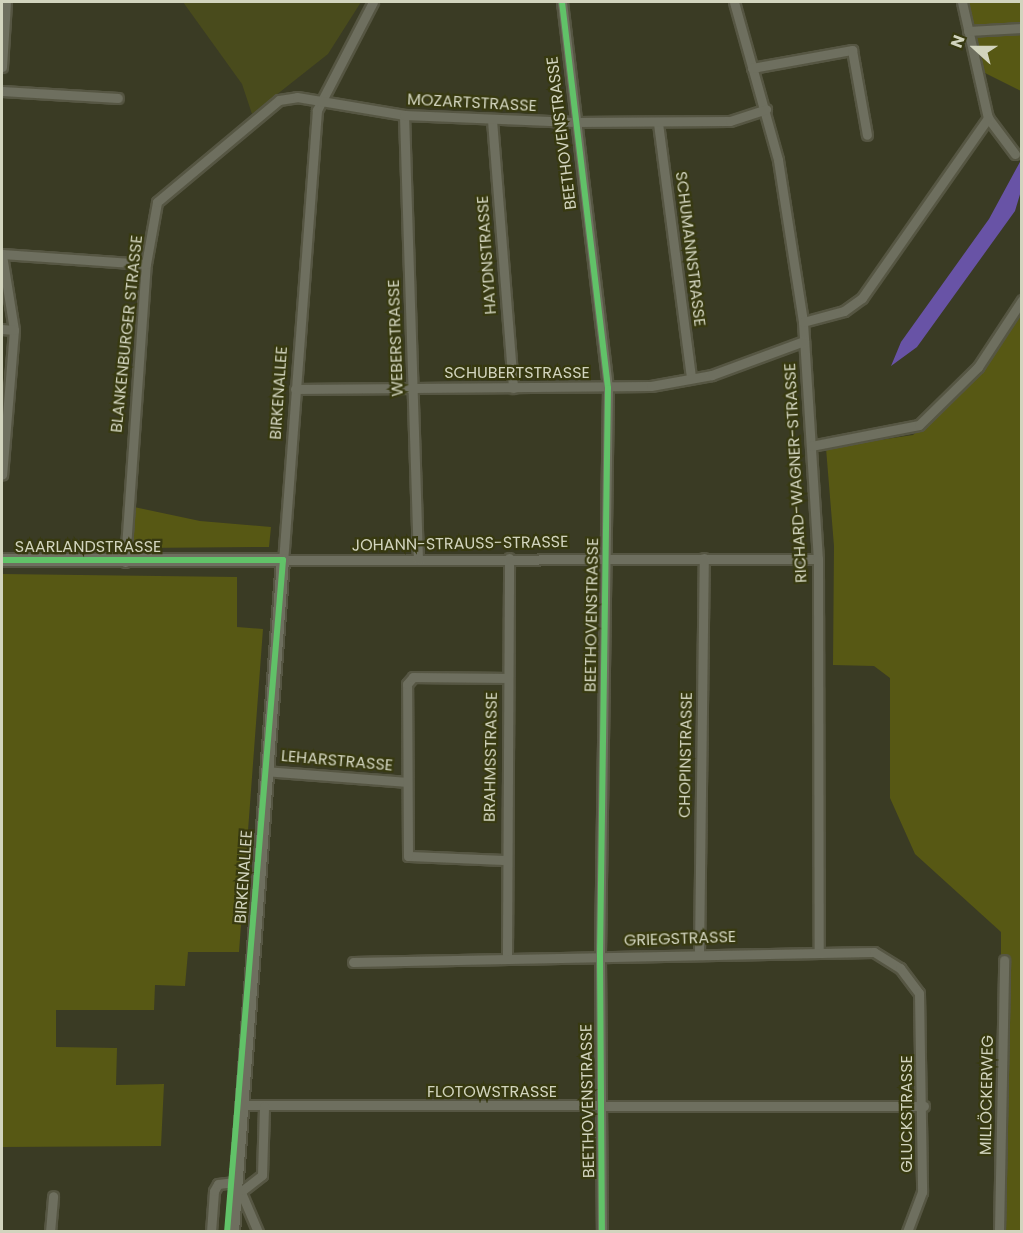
<!DOCTYPE html>
<html>
<head>
<meta charset="utf-8">
<style>
	body { margin:0 }
	#map { position:relative; width:1023px; height:1233px; overflow:hidden; background:#3a3b24; font-family:Poppins,sans-serif }
	div>[style] { position:absolute }
	.built>* { inset:0; background:#494b1c }
	.green>* { inset:0; background:#575814 }
	.water>* { inset:0; background:#6853a6 }
	.roads { filter:drop-shadow(2px 0 #565643) drop-shadow(-2px 0 #565643) drop-shadow(0 2px #565643) drop-shadow(0 -2px #565643) }
	.minor>* { height:9px; margin:-4.5px; padding:0 4.5px; transform-origin:4.5px; border-radius:4.5px; background:#6e6f5f }
	.tertiary>* { height:12px; margin:-6px; padding:0 6px; transform-origin:6px; border-radius:6px; background:#6e6f5f }
	.cycleway>* { height:6px; margin:-3px; padding:0 3px; transform-origin:3px; border-radius:3px; background:#61c268 }
	span { translate:-50% -50%; white-space:nowrap; text-align:center; line-height:1.15; -webkit-text-stroke:4.5px #373910; paint-order:stroke }
	.street-label { font-size:16px; color:#d2d4be }
	.frame { position:absolute; inset:0; border:3px solid #d2d4be; pointer-events:none }
	.north { position:absolute; left:945px; top:18px; width:60px; height:60px; -webkit-text-stroke:4px #373910; paint-order:stroke; rotate:291deg; font-size:16px; font-weight:700; line-height:24px; text-align:center; color:#d2d4be }
	.north::after { content:''; display:block; margin:auto; width:21px; height:27px; background:#d2d4be; clip-path:polygon(50% 0,100% 100%,50% 72%,0 100%) }
</style>
</head>
<body>
<div id="map">
	<div class="built">
		<div style="clip-path:polygon(183px 2px,361px 2px,328px 54px,252px 114px,242px 84px)"></div>
	</div>
	<div class="green">
		<div style="clip-path:polygon(960px 2px,1021px 2px,1021px 91px,977px 69px)"></div>
		<div style="clip-path:polygon(1021px 308px,1021px 1231px,1001px 1231px,1001px 932px,915px 854px,890px 798px,890px 678px,874px 666px,833px 665px,834px 546px,826px 448px,913px 435px,964px 390px)"></div>
		<div style="clip-path:polygon(134px 507px,200px 521px,271px 527px,269px 547px,137px 548px,131px 542px)"></div>
		<div style="clip-path:polygon(2px 574px,237px 577px,237px 627px,263px 629px,239px 952px,188px 952px,185px 986px,155px 985px,154px 1010px,56px 1010px,56px 1047px,117px 1048px,116px 1085px,164px 1084px,161px 1146px,2px 1147px)"></div>
	</div>
	<div class="water">
		<div style="clip-path:polygon(1021px 160px,1021px 191px,1015px 211px,917px 347px,891px 366px,901px 342px,989px 219px)"></div>
	</div>
	<div class="roads">
		<div class="minor">
			<div style="left:373px;top:2px;width:122px;rotate:117.4deg"></div>
			<div style="left:317px;top:110px;width:451px;rotate:94.3deg"></div>
			<div style="left:283px;top:560px;width:535px;rotate:-0.11deg"></div>
			<div style="left:562px;top:2px;width:389px;rotate:83.2deg"></div>
			<div style="left:608px;top:388px;width:569px;rotate:90.81deg"></div>
			<div style="left:600px;top:957px;width:275px;rotate:89.6deg"></div>
			<div style="left:734px;top:2px;width:164px;rotate:74.4deg"></div>
			<div style="left:778px;top:160px;width:164px;rotate:81.2deg"></div>
			<div style="left:803px;top:322px;width:237px;rotate:86.4deg"></div>
			<div style="left:818px;top:559px;width:392px;rotate:89.9deg"></div>
			<div style="left:962px;top:2px;width:119px;rotate:77.4deg"></div>
			<div style="left:988px;top:118px;width:45px;rotate:53.1deg"></div>
			<div style="left:968px;top:31px;width:54px;rotate:-3.2deg"></div>
			<div style="left:2px;top:67px;width:65px;rotate:-86.5deg"></div>
			<div style="left:752px;top:68px;width:102px;rotate:-10.2deg"></div>
			<div style="left:852px;top:50px;width:86px;rotate:80deg"></div>
			<div style="left:2px;top:91px;width:116px;rotate:3.5deg"></div>
			<div style="left:404px;top:115px;width:445px;rotate:88.2deg"></div>
			<div style="left:492px;top:120px;width:269px;rotate:85.5deg"></div>
			<div style="left:658px;top:123px;width:257px;rotate:82.6deg"></div>
			<div style="left:2px;top:254px;width:144px;rotate:4deg"></div>
			<div style="left:2px;top:255px;width:76px;rotate:80.9deg"></div>
			<div style="left:14px;top:330px;width:145px;rotate:94.7deg"></div>
			<div style="left:803px;top:322px;width:42px;rotate:-15deg"></div>
			<div style="left:844px;top:311px;width:22px;rotate:-36deg"></div>
			<div style="left:862px;top:298px;width:220px;rotate:-55deg"></div>
			<div style="left:2px;top:329px;width:12px;rotate:5deg"></div>
			<div style="left:295px;top:389px;width:356px;rotate:-0.5deg"></div>
			<div style="left:651px;top:386px;width:62px;rotate:-10.2deg"></div>
			<div style="left:712px;top:375px;width:98px;rotate:-20.3deg"></div>
			<div style="left:811px;top:446px;width:110px;rotate:-11deg"></div>
			<div style="left:919px;top:425px;width:83px;rotate:-44.5deg"></div>
			<div style="left:978px;top:367px;width:80px;rotate:-56.7deg"></div>
			<div style="left:125px;top:562px;width:299px;rotate:-86deg"></div>
			<div style="left:146px;top:264px;width:63px;rotate:-79.9deg"></div>
			<div style="left:157px;top:202px;width:159px;rotate:-39.9deg"></div>
			<div style="left:279px;top:100px;width:18px;rotate:-9deg"></div>
			<div style="left:297px;top:97px;width:109px;rotate:9.5deg"></div>
			<div style="left:404px;top:115px;width:170px;rotate:2.4deg"></div>
			<div style="left:574px;top:122px;width:156px;rotate:-0.4deg"></div>
			<div style="left:730px;top:121px;width:38px;rotate:-18deg"></div>
			<div style="left:265px;top:771px;width:142px;rotate:4.4deg"></div>
			<div style="left:505px;top:860px;width:97px;rotate:-177.6deg"></div>
			<div style="left:408px;top:856px;width:172px;rotate:-90.3deg"></div>
			<div style="left:407px;top:684px;width:9px;rotate:-49deg"></div>
			<div style="left:413px;top:677px;width:94px;rotate:0.6deg"></div>
			<div style="left:699px;top:953px;width:395px;rotate:-89.3deg"></div>
			<div style="left:507px;top:958px;width:400px;rotate:-89.7deg"></div>
			<div style="left:353px;top:962px;width:521px;rotate:-1.1deg"></div>
			<div style="left:874px;top:952px;width:31px;rotate:32deg"></div>
			<div style="left:900px;top:968px;width:31px;rotate:53deg"></div>
			<div style="left:919px;top:993px;width:199px;rotate:89.1deg"></div>
			<div style="left:922px;top:1192px;width:43px;rotate:110.6deg"></div>
			<div style="left:241px;top:1105px;width:683px;rotate:0.08deg"></div>
			<div style="left:240px;top:1190px;width:46px;rotate:66.8deg"></div>
			<div style="left:243px;top:1190px;width:24px;rotate:-38deg"></div>
			<div style="left:262px;top:1175px;width:69px;rotate:-88.3deg"></div>
			<div style="left:50px;top:1232px;width:36px;rotate:-85deg"></div>
			<div style="left:211px;top:1232px;width:41px;rotate:-85.8deg"></div>
			<div style="left:214px;top:1191px;width:8px;rotate:-60deg"></div>
			<div style="left:218px;top:1184px;width:17px;rotate:-7deg"></div>
			<div style="left:999px;top:1232px;width:272px;rotate:-88.9deg"></div>
		</div>
		<div class="tertiary">
			<div style="left:2px;top:560px;width:281px"></div>
			<div style="left:283px;top:560px;width:674px;rotate:94.26deg"></div>
		</div>
	</div>
	<div class="cycleway">
		<div style="left:562px;top:2px;width:389px;rotate:83.2deg"></div>
		<div style="left:608px;top:388px;width:569px;rotate:90.81deg"></div>
		<div style="left:600px;top:957px;width:275px;rotate:89.6deg"></div>
		<div style="left:2px;top:560px;width:281px"></div>
		<div style="left:283px;top:560px;width:674px;rotate:94.76deg"></div>
	</div>
	<div class="street-label">
		<span style="left:472px;top:103px;rotate:3deg">MOZARTSTRASSE</span>
		<span style="left:562px;top:133px;rotate:-97deg">BEETHOVENSTRASSE</span>
		<span style="left:690px;top:249px;rotate:83deg">SCHUMANNSTRASSE</span>
		<span style="left:487px;top:255px;rotate:-94deg">HAYDNSTRASSE</span>
		<span style="left:127px;top:334px;rotate:-84deg">BLANKENBURGER STRASSE</span>
		<span style="left:396px;top:338px;rotate:-92deg">WEBERSTRASSE</span>
		<span style="left:517px;top:373px">SCHUBERTSTRASSE</span>
		<span style="left:279px;top:393px;rotate:-86deg">BIRKENALLEE</span>
		<span style="left:796px;top:473px;rotate:-93deg">RICHARD-WAGNER-STRASSE</span>
		<span style="left:460px;top:544px;rotate:-1deg">JOHANN-STRAUSS-STRASSE</span>
		<span style="left:88px;top:547px">SAARLANDSTRASSE</span>
		<span style="left:592px;top:615px;rotate:-89deg">BEETHOVENSTRASSE</span>
		<span style="left:686px;top:755px;rotate:-89deg">CHOPINSTRASSE</span>
		<span style="left:491px;top:757px;rotate:-89deg">BRAHMSSTRASSE</span>
		<span style="left:337px;top:761px;rotate:5deg">LEHARSTRASSE</span>
		<span style="left:244px;top:877px;rotate:-86deg">BIRKENALLEE</span>
		<span style="left:680px;top:939px;rotate:-2deg">GRIEGSTRASSE</span>
		<span style="left:492px;top:1092px">FLOTOWSTRASSE</span>
		<span style="left:987px;top:1095px;rotate:-89deg">MILLÖCKERWEG</span>
		<span style="left:588px;top:1101px;rotate:-91deg">BEETHOVENSTRASSE</span>
		<span style="left:907px;top:1114px;rotate:-90deg">GLUCKSTRASSE</span>
	</div>
	<div class="frame"></div>
	<div class="north">N</div>
</div>
</body>
</html>
